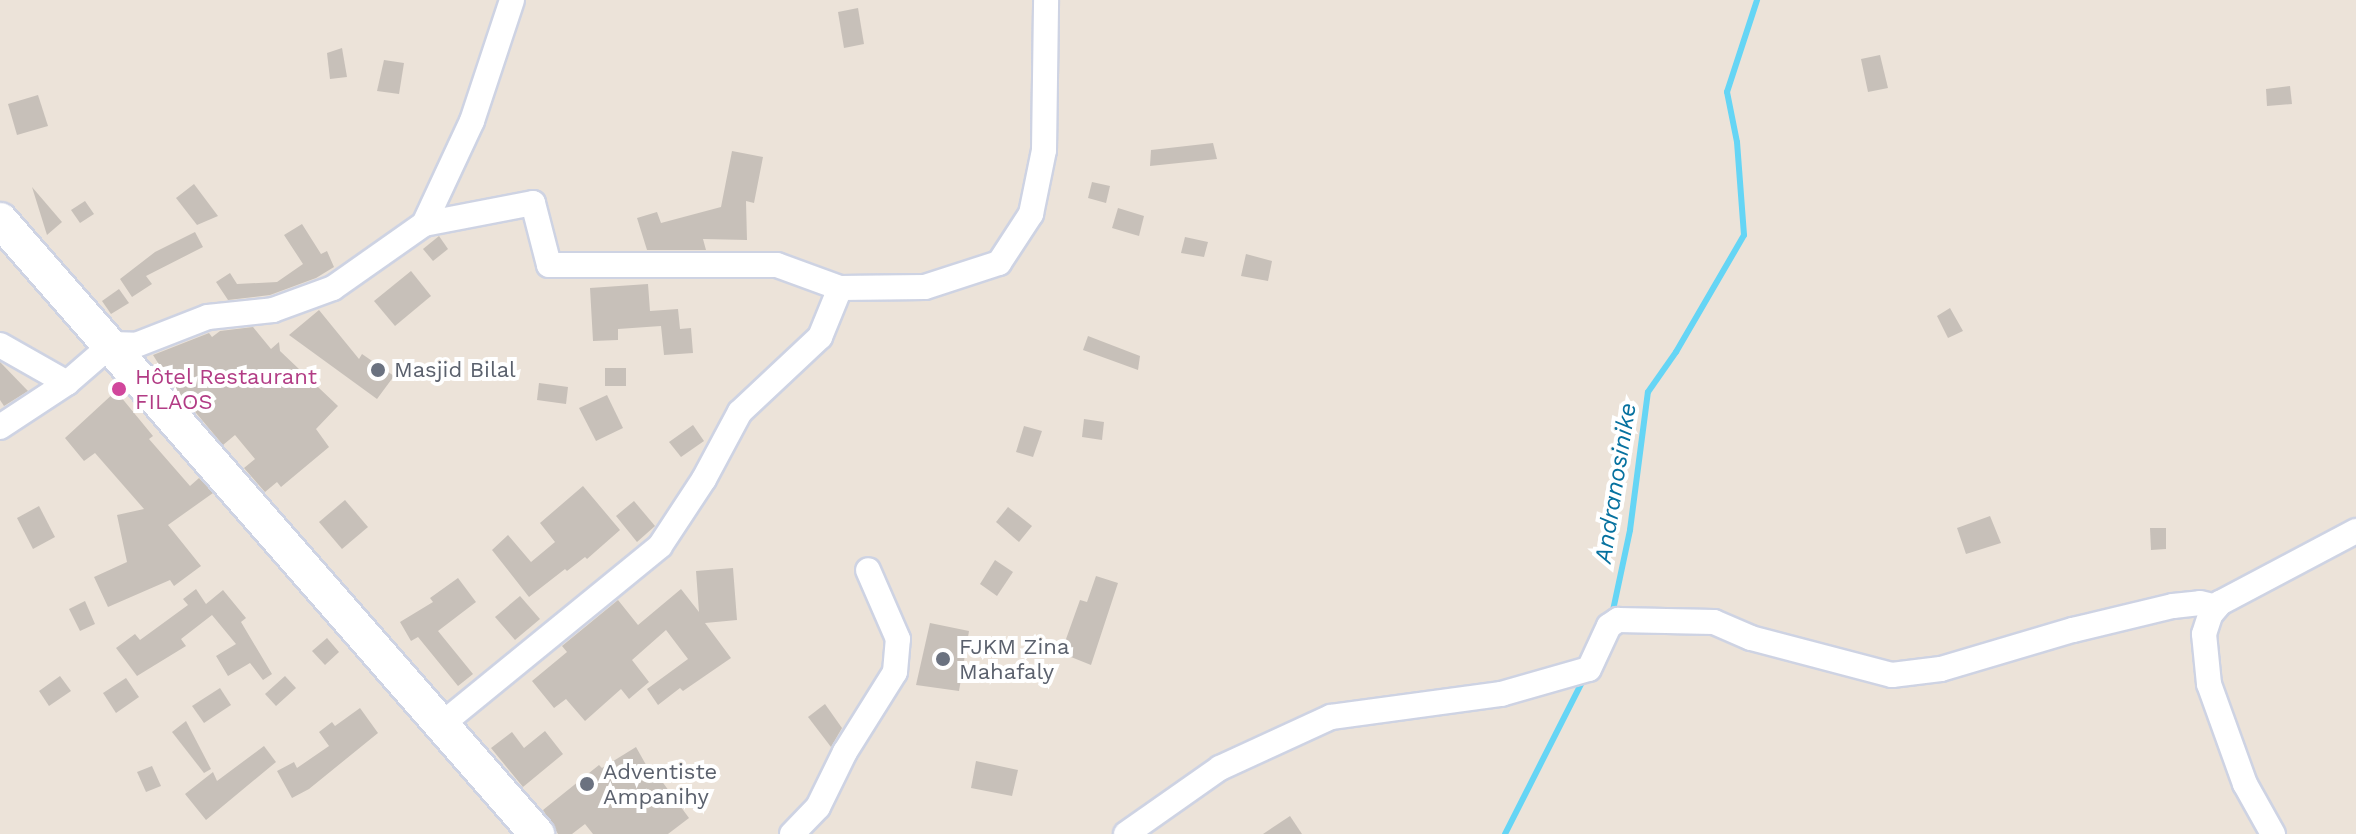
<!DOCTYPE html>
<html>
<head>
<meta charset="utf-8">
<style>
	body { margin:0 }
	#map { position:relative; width:2356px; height:834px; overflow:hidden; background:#ece3d9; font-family:"Work Sans",sans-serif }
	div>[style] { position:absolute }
	.stream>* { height:6px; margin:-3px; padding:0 3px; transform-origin:3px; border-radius:3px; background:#65d5f5 }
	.building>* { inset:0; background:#c7c0b9 }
	.roads { filter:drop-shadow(2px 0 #ced3e3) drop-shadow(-2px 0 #ced3e3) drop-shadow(0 2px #ced3e3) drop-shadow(0 -2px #ced3e3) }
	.street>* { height:24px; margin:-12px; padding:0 12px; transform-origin:12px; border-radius:12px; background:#fff }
	.secondary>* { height:34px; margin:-17px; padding:0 17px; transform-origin:17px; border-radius:17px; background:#fff }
	.dots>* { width:22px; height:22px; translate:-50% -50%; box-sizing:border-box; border:4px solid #fff; border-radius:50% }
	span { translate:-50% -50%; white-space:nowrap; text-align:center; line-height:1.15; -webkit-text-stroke:8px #fff; paint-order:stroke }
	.worship-label { font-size:22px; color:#5b616d }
	.left { translate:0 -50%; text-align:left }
	.hotel-label { font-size:22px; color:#b23c85 }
	.water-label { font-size:24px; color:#06719f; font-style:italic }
</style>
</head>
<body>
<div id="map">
	<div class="stream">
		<div style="left:1612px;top:615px;width:87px;rotate:-78deg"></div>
		<div style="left:1630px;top:530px;width:139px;rotate:-82.6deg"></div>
		<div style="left:1648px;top:392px;width:49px;rotate:-55deg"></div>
		<div style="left:1676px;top:352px;width:135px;rotate:-59.8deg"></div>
		<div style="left:1744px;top:235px;width:93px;rotate:-94.3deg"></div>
		<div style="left:1737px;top:142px;width:51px;rotate:-101.3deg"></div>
		<div style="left:1727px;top:92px;width:97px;rotate:-71.9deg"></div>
		<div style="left:1505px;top:834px;width:177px;rotate:-63.1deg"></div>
	</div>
	<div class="building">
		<div style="clip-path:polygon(858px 8px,864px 44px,844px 48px,838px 12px)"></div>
		<div style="clip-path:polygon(342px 48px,347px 77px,330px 79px,327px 53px)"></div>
		<div style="clip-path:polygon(1880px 55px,1888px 88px,1868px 92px,1861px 59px)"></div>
		<div style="clip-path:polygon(384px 60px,404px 63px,399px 94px,377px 91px)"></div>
		<div style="clip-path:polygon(2290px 86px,2292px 104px,2267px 106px,2266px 89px)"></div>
		<div style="clip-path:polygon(38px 95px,48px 126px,17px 135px,8px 104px)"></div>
		<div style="clip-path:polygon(1213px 143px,1217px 159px,1150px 166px,1151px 150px)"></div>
		<div style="clip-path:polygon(732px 151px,763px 157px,754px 203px,746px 201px,747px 240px,703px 239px,706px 250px,647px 250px,637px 218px,657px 212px,661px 223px,721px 207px)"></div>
		<div style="clip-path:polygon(1092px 182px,1110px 186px,1106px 203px,1088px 198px)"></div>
		<div style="clip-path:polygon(194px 184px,218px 216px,197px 225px,176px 198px)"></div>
		<div style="clip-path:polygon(32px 187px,62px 222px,47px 235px)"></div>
		<div style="clip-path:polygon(85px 201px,94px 214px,80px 223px,71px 210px)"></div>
		<div style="clip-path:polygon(1118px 208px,1144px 216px,1139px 236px,1112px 228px)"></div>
		<div style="clip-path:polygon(302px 224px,321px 254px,327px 251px,334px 267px,316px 278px,270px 295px,228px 300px,216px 282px,230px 273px,237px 284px,277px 282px,303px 264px,284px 235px)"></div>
		<div style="clip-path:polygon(195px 232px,203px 247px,146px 276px,152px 284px,132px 297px,120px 279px,155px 252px)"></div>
		<div style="clip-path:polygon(439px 236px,448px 249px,433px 261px,423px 249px)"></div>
		<div style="clip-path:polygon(1185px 237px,1208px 242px,1204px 257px,1181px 253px)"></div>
		<div style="clip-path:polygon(1246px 254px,1272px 261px,1268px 281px,1241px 276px)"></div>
		<div style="clip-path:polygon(411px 271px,431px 296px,395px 326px,374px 301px)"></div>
		<div style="clip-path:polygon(648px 284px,650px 311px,678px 309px,680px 329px,691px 328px,693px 353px,664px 355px,661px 326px,618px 329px,618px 340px,593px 341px,590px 288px)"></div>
		<div style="clip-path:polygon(119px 289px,129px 303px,111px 314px,102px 301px)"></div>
		<div style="clip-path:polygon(1950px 308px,1963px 331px,1948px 338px,1937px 316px)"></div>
		<div style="clip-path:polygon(319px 310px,359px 359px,362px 354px,394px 376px,377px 399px,289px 335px)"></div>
		<div style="clip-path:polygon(253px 327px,271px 349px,279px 342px,280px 351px,338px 406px,316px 429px,329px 447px,281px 487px,277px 482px,265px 492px,244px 468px,255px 459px,235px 435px,223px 445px,170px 382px,153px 355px,209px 333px,212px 337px,220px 331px)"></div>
		<div style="clip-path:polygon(1088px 336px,1140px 356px,1138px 370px,1083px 350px)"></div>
		<div style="clip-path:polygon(0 362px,28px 391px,4px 406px,0 400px)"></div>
		<div style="clip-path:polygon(605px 368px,626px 368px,626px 386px,605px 386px)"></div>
		<div style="clip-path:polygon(539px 383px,568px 387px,566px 404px,537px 400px)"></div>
		<div style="clip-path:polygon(116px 391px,153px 436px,149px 439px,190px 486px,199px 478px,213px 493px,168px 525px,201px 566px,174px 586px,170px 580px,108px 607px,94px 577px,127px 562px,117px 515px,144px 509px,95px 453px,84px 461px,65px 438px)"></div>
		<div style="clip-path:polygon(607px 395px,623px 428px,596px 441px,579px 408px)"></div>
		<div style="clip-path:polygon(1084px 419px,1104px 422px,1102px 440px,1082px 437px)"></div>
		<div style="clip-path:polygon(693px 425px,704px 441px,681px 457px,669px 442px)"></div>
		<div style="clip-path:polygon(1024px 426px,1042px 431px,1033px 457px,1016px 452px)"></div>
		<div style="clip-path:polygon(583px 486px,620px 530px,587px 559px,585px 557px,567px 571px,565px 569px,529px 597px,492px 550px,508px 535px,531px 562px,555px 542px,540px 523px)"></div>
		<div style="clip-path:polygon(345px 500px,368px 527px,342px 549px,319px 522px)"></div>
		<div style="clip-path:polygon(634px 501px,655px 526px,637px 542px,616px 516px)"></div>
		<div style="clip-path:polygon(39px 506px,55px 537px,33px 549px,17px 518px)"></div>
		<div style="clip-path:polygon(1008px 507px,1032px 526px,1019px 542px,996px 522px)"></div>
		<div style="clip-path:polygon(1990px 516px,2001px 543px,1966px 554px,1957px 528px)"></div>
		<div style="clip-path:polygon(2150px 528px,2166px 528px,2166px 549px,2151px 550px)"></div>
		<div style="clip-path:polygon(995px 560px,1013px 572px,997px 596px,980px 584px)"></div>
		<div style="clip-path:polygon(733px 568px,737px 620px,705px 623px,731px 658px,683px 691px,680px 688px,658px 705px,647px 689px,688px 659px,666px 630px,632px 660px,649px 682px,629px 699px,621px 689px,585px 721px,566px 699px,554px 708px,532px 681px,567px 652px,562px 646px,618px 600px,638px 625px,681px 589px,699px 612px,696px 571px)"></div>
		<div style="clip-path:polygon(1096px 576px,1118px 583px,1091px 665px,1061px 653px,1080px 600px,1087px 602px)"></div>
		<div style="clip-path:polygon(458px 578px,476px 602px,438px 631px,473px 674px,458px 686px,418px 637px,411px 641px,400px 622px,433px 602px,430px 598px)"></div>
		<div style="clip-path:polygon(196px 589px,206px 604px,223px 590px,246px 618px,241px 622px,272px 674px,263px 680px,250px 663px,228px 676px,216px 656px,236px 644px,212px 615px,181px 639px,186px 646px,137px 676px,116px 648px,135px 634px,140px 640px,188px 605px,183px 599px)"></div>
		<div style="clip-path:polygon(520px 596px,540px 619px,515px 640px,495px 617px)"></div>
		<div style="clip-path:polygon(85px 601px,95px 624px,80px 631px,69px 609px)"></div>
		<div style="clip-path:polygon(930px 623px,969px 631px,959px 691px,916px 685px)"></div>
		<div style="clip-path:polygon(327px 638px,339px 652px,325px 665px,312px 651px)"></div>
		<div style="clip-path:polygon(60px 676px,71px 691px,49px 706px,39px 691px)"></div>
		<div style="clip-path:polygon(285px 676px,296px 688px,276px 706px,265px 694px)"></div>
		<div style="clip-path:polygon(126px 678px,139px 697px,116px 713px,103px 693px)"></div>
		<div style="clip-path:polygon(220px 688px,231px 705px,204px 723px,192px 706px)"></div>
		<div style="clip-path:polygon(825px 704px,842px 728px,831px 747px,808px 717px)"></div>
		<div style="clip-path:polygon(360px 708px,378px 733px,309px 789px,292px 798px,277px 771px,294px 762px,297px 768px,329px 746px,319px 732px,332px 722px,335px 726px)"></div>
		<div style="clip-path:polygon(186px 721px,211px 769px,204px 773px,172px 732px)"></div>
		<div style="clip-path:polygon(545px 731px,563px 754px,523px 787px,491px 748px,512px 732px,524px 748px)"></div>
		<div style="clip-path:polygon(264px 746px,276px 762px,206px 820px,185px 794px,213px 772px,217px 781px)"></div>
		<div style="clip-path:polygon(636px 747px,654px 779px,658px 776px,689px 818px,668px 834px,593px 834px,585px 824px,572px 834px,558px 834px,543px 810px,599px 765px,602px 768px)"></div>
		<div style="clip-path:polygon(976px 761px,1018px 770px,1012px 796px,971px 788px)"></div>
		<div style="clip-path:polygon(152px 766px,161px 786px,146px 792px,137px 772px)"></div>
		<div style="clip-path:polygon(1290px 816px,1302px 834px,1263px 834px)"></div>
	</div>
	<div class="roads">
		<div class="street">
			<div style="left:424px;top:224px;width:111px;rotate:-10.9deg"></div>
			<div style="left:533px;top:203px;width:64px;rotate:75.5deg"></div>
			<div style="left:549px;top:265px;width:228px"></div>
			<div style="left:777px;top:265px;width:67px;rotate:20.1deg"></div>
			<div style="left:840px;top:288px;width:85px;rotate:-0.7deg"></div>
			<div style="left:925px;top:287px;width:78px;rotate:-18deg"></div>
			<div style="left:999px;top:263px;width:59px;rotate:-56.9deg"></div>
			<div style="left:1031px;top:214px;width:65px;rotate:-78.5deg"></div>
			<div style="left:1044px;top:150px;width:150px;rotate:-89.2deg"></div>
			<div style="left:0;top:345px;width:77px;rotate:29.6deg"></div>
			<div style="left:0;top:427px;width:80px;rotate:-33.3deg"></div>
			<div style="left:67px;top:383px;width:60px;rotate:-40.9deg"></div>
			<div style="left:112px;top:344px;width:24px;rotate:2deg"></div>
			<div style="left:136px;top:345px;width:77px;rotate:-21.3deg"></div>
			<div style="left:208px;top:317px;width:65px;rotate:-6.1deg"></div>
			<div style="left:273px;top:310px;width:64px;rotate:-20.1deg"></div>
			<div style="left:333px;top:288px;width:111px;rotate:-35.1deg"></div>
			<div style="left:424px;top:224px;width:114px;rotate:-65deg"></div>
			<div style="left:472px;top:121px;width:127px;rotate:-71.7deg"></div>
			<div style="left:442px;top:724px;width:281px;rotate:-39.2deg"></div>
			<div style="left:660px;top:546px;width:80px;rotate:-56.7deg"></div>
			<div style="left:704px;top:479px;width:76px;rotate:-61.8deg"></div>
			<div style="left:740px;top:412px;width:110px;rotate:-43.2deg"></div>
			<div style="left:820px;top:337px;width:53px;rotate:-67.8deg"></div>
			<div style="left:792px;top:834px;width:37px;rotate:-46deg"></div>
			<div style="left:818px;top:807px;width:61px;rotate:-63.9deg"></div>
			<div style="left:845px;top:752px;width:94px;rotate:-58deg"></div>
			<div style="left:895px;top:672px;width:33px;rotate:-85deg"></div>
			<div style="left:898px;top:639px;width:75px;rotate:-113.5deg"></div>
			<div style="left:1126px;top:834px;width:115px;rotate:-35.1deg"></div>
			<div style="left:1220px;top:768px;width:122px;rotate:-24.7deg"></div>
			<div style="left:1331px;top:717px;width:172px;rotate:-7.7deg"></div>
			<div style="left:1501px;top:694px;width:91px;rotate:-15.9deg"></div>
			<div style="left:1589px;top:669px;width:47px;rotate:-65.1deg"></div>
			<div style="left:1609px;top:626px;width:11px;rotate:-34deg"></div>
			<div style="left:1618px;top:620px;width:96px;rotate:1.2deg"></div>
			<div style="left:1714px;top:622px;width:40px;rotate:23.4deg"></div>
			<div style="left:1751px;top:638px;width:146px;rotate:14.7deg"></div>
			<div style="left:1892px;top:675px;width:49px;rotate:-7deg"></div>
			<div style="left:1941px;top:669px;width:138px;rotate:-16.5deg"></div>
			<div style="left:2073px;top:630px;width:103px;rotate:-13.5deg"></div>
			<div style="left:2173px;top:606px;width:27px;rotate:-6deg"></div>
			<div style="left:2200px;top:603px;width:17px;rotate:13deg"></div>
			<div style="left:2273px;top:834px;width:57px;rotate:-119.2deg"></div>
			<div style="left:2245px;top:784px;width:106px;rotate:-109.8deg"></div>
			<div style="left:2209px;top:684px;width:50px;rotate:-95.7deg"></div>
			<div style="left:2204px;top:634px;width:20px;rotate:-72deg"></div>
			<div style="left:2210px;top:615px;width:16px;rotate:-50deg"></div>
			<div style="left:2220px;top:603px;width:154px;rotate:-27.9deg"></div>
		</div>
		<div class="secondary">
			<div style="left:0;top:220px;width:816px;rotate:48.83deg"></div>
		</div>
	</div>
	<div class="dots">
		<div style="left:378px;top:370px;background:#6b7280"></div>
		<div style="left:119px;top:389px;background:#d1479c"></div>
		<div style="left:943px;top:659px;background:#6b7280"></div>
		<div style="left:587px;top:784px;background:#6b7280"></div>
	</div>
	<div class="worship-label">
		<span class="left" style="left:394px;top:370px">Masjid Bilal</span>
		<span class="left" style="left:959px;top:659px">FJKM Zina<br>Mahafaly</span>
		<span class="left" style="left:603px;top:784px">Adventiste<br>Ampanihy</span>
	</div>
	<div class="hotel-label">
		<span class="left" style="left:135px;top:389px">Hôtel Restaurant<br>FILAOS</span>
	</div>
	<div class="water-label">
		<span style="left:1616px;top:483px;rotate:-81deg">Andranosinike</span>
	</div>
</div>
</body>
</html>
